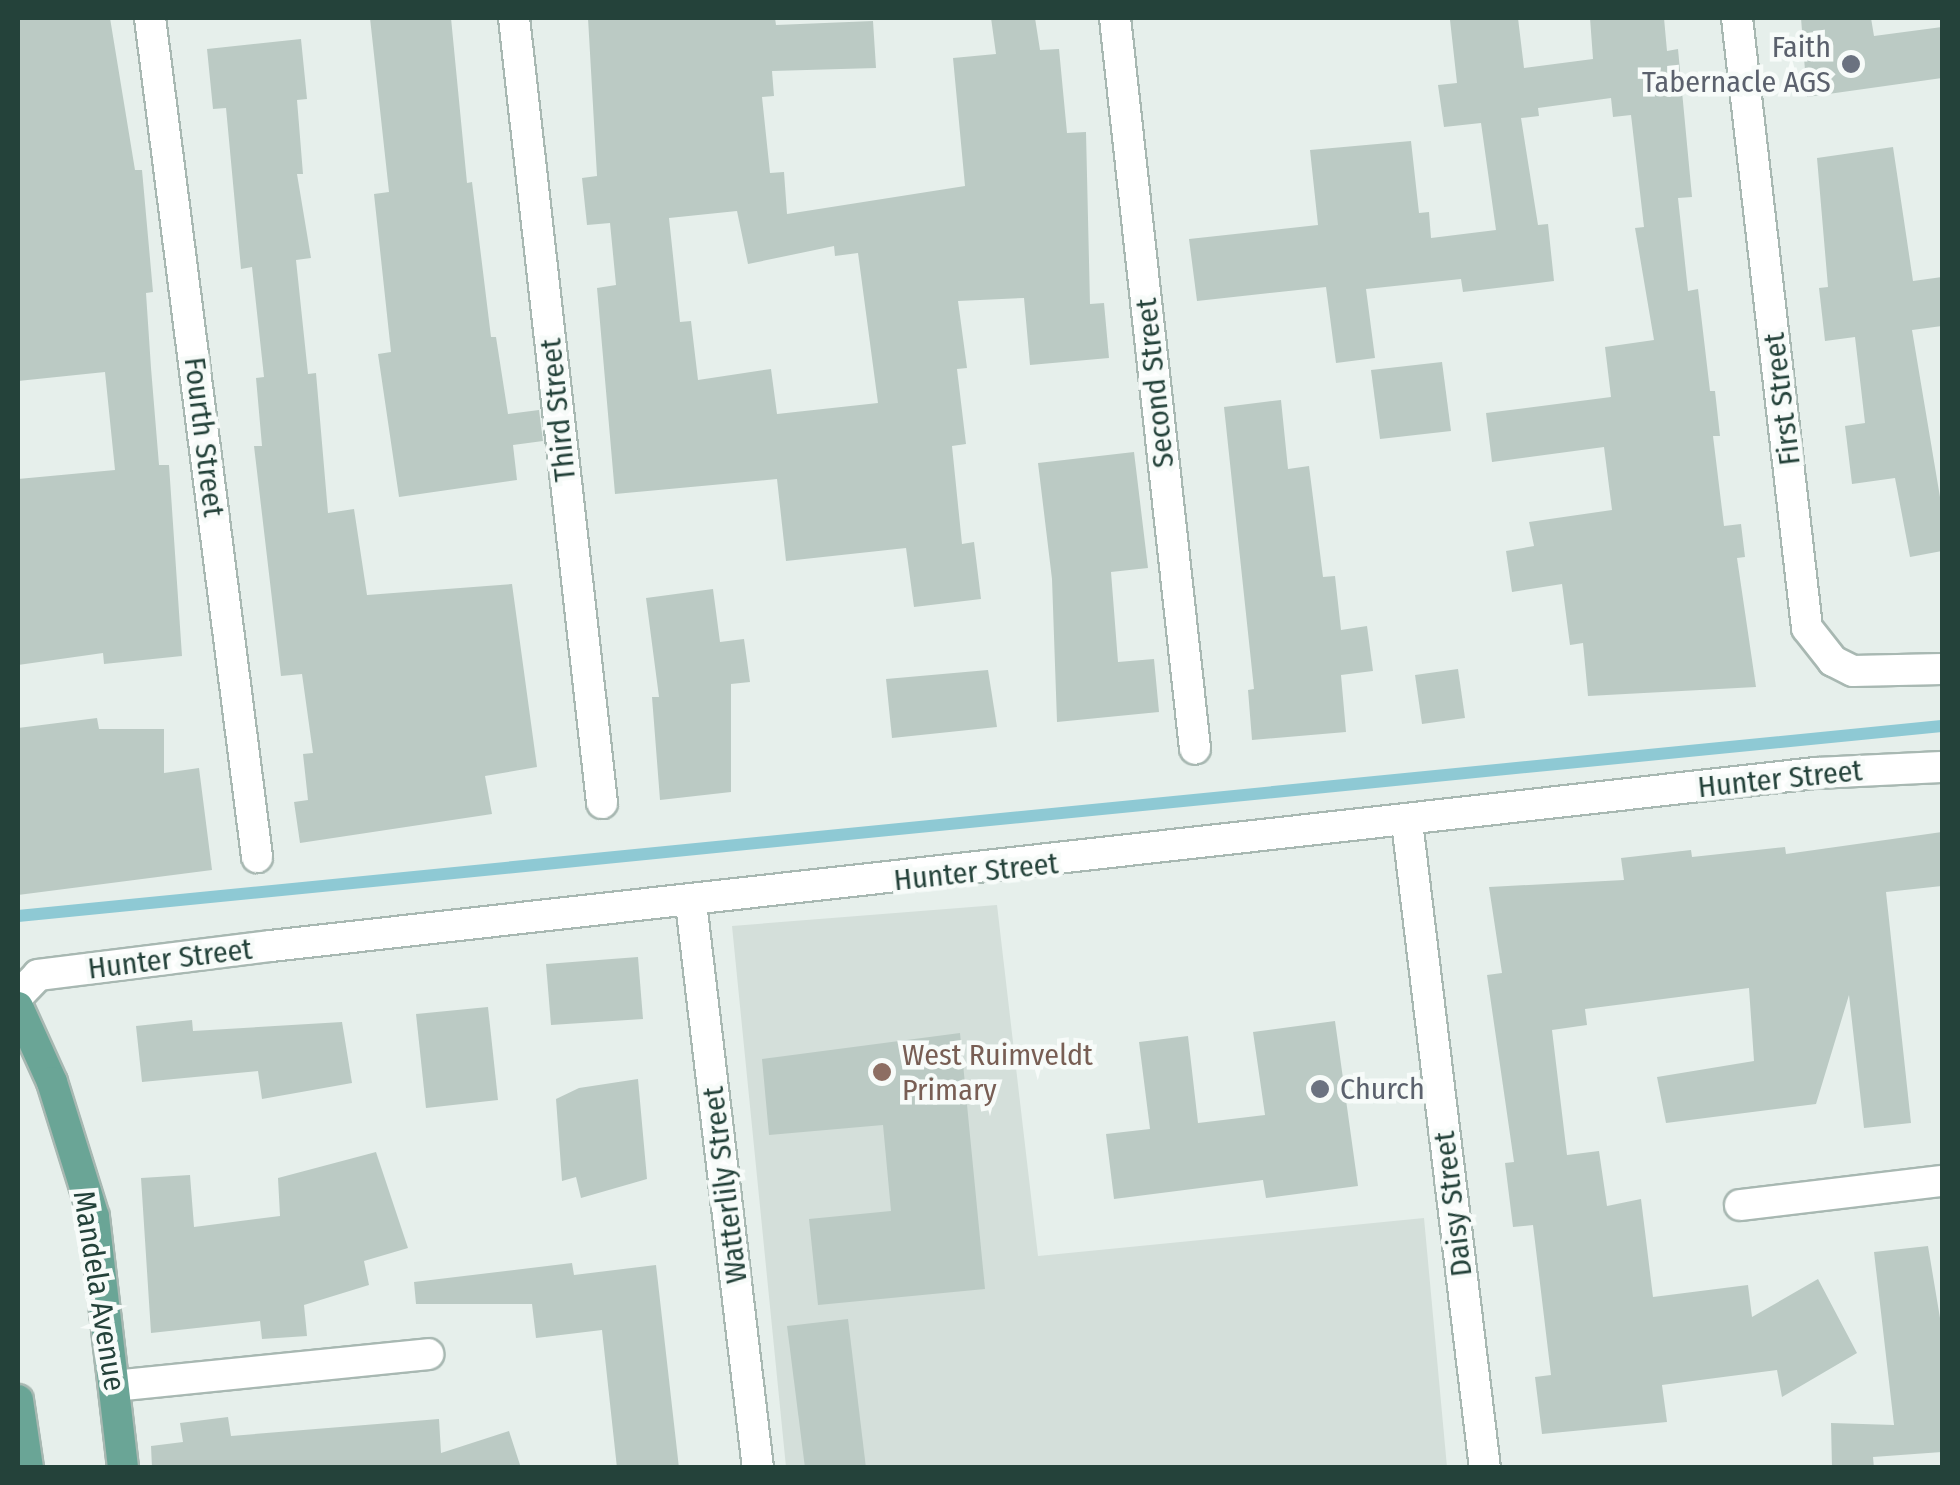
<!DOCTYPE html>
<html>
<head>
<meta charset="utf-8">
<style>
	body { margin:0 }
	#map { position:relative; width:1960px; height:1485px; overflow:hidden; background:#e6efeb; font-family:"Fira Sans Condensed",sans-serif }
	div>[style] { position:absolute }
	.built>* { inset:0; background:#d4dfda }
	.stream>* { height:12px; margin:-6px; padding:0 6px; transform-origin:6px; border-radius:6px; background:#8ec9d4 }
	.building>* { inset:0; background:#bbcac4 }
	.roads { filter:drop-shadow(2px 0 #a8b8b2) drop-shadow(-2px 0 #a8b8b2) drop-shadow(0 2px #a8b8b2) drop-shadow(0 -2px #a8b8b2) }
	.minor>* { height:30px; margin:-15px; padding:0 15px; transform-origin:15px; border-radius:15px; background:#fff }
	.major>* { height:30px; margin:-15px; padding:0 15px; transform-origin:15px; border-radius:15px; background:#6aa596 }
	.dots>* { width:28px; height:28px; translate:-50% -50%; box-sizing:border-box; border:5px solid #f7fbf9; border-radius:50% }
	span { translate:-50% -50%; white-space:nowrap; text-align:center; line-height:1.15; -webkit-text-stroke:9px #f7fbf9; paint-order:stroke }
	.worship-label { font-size:30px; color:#5b616d }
	.right { translate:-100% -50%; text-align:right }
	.left { translate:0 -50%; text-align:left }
	.street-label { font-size:30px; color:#24423a }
	.education-label { font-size:30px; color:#785e54 }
	.frame { position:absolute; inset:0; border:20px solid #24423a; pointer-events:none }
</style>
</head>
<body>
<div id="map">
	<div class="built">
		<div style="clip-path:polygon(997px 905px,1038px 1256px,1424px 1218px,1447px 1467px,786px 1467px,732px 926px)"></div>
	</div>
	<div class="stream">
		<div style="left:18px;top:916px;width:1933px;rotate:-5.64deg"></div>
	</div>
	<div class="building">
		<div style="clip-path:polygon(18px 18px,110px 18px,135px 170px,142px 170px,153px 292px,146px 293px,151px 368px,159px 465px,169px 465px,182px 656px,104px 664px,103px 653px,18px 665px,18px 479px,115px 470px,105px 372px,18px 381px)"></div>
		<div style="clip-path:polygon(370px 18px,451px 18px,467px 183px,472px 182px,491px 337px,496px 337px,508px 414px,539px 410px,543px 441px,513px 445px,517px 480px,399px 497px,378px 354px,391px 352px,374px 194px,389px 192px)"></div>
		<div style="clip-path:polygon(evenodd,588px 18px,775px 18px,776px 25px,873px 21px,876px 68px,772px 71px,774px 96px,762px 97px,770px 173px,784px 172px,787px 214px,965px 186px,953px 58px,996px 54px,991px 18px,1035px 18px,1040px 50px,1059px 49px,1067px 133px,1086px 132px,1090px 304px,1104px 303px,1109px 358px,1030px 365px,1024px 298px,958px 301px,967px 368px,957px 369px,966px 444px,952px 446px,962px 544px,974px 542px,981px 599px,914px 607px,906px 548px,786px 561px,777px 479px,615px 494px,597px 288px,616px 285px,610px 223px,587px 225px,582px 178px,597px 176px,588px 18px,737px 211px,748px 264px,834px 246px,835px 256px,858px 253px,878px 403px,777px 414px,771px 369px,698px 380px,691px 321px,680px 322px,669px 218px,737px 211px)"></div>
		<div style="clip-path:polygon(1518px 18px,1524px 68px,1593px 59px,1590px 18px,1664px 18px,1667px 51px,1678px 49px,1692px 197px,1678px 198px,1688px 291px,1698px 289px,1710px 391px,1715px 391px,1720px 436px,1713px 436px,1724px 526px,1741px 524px,1745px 557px,1737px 558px,1756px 687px,1588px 696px,1583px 643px,1570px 645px,1562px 584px,1512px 592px,1506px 551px,1534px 546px,1529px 522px,1612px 510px,1604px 447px,1492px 462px,1486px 413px,1611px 397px,1605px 347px,1654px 340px,1635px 228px,1644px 227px,1631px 115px,1613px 117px,1611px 98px,1538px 108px,1539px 116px,1521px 118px,1538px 225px,1548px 224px,1554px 281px,1463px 292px,1461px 279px,1366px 289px,1375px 358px,1336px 363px,1326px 287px,1197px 301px,1189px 239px,1318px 225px,1310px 150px,1411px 141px,1419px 213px,1429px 212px,1431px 238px,1496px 230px,1481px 123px,1444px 127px,1438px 85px,1457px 83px,1450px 20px)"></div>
		<div style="clip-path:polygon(1801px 18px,1871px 18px,1874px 36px,1942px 27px,1942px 78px,1807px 97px)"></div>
		<div style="clip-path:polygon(301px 39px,307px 99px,297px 100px,303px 174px,297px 174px,311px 258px,296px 260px,308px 374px,316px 373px,328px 513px,354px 509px,367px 595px,512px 584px,537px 767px,485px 776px,492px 814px,300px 843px,294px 802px,308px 800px,303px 754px,313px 753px,302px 674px,281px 676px,254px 446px,262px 446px,256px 378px,264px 377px,252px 267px,241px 269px,226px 108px,213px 109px,207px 49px)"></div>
		<div style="clip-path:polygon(1893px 147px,1913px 281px,1942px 277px,1942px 326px,1912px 330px,1942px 509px,1942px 551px,1910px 557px,1895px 478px,1852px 484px,1845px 426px,1865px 423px,1855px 337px,1825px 341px,1819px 288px,1828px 287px,1817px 158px)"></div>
		<div style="clip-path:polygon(1442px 362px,1451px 431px,1380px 439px,1371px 370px)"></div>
		<div style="clip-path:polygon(1281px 400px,1288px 469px,1309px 466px,1323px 577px,1335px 576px,1341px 630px,1367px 626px,1373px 671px,1341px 675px,1346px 732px,1252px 740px,1248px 690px,1254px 689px,1224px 407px)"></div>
		<div style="clip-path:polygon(1134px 452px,1148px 568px,1111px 572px,1118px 662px,1154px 659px,1159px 712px,1057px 722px,1052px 579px,1038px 463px)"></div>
		<div style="clip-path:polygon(713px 589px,720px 642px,744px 639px,750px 682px,731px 684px,731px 792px,660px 800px,652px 697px,659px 697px,646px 598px)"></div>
		<div style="clip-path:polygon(1458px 669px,1465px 718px,1422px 724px,1415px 675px)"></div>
		<div style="clip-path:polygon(988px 670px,997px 727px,892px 738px,886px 679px)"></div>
		<div style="clip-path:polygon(97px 718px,99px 729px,164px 729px,164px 773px,199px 768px,212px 870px,18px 895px,18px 728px)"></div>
		<div style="clip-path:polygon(1942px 832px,1942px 886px,1886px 892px,1911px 1123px,1864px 1128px,1849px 995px,1816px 1104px,1666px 1123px,1657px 1077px,1754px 1061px,1749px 988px,1585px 1009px,1587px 1025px,1552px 1030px,1567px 1155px,1599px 1151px,1607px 1206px,1641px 1199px,1653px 1297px,1748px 1285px,1752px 1317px,1818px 1279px,1857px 1353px,1782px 1397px,1777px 1370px,1662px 1385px,1667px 1422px,1542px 1434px,1535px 1377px,1551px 1375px,1533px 1225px,1513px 1227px,1505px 1163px,1514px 1162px,1487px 975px,1502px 973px,1489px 887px,1624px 880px,1621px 858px,1691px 850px,1692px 857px,1785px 847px,1786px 854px)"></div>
		<div style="clip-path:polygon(638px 957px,643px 1019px,551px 1025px,546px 964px)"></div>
		<div style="clip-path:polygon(488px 1007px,498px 1100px,426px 1108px,416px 1014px)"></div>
		<div style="clip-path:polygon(192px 1020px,193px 1031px,342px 1022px,352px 1083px,262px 1099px,258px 1071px,142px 1082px,136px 1026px)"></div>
		<div style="clip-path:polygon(1335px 1021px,1358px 1186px,1266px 1198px,1263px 1180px,1114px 1199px,1106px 1134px,1150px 1129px,1139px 1042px,1188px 1036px,1198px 1123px,1265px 1115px,1253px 1032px)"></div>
		<div style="clip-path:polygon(960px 1033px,985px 1289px,818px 1305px,809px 1219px,891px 1211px,883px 1125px,769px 1135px,762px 1059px)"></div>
		<div style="clip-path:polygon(638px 1079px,647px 1179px,581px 1198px,576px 1177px,562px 1181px,556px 1099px,579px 1088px)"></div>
		<div style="clip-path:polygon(376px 1152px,408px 1248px,364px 1261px,369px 1285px,304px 1305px,307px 1336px,262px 1339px,260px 1321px,151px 1333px,141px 1178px,190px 1175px,194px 1227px,280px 1216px,278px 1178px)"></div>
		<div style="clip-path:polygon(1928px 1246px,1942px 1330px,1942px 1452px,1873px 1457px,1874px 1468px,1832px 1468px,1831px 1423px,1894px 1425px,1874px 1252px)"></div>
		<div style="clip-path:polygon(572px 1263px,574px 1275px,656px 1265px,679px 1468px,617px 1468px,602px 1330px,536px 1338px,532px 1304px,416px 1304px,414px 1282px)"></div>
		<div style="clip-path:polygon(848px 1319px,866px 1468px,805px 1468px,787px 1326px)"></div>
		<div style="clip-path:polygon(228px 1417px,231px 1436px,439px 1419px,441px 1453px,509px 1431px,521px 1468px,152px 1468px,151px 1446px,183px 1442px,180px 1423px)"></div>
	</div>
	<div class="roads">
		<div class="minor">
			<div style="left:150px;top:18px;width:846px;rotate:82.73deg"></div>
			<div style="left:514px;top:18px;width:790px;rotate:83.6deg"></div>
			<div style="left:1115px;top:18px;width:735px;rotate:83.75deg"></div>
			<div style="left:1737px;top:18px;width:614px;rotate:83.45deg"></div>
			<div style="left:1807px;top:628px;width:42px;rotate:51.8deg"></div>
			<div style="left:1833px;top:661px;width:22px;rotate:27deg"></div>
			<div style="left:1853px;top:671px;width:89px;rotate:-1.3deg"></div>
			<div style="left:1407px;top:822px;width:651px;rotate:83.12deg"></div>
			<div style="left:691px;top:903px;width:569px;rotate:83.24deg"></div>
			<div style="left:18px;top:996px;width:29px;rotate:-46deg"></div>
			<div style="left:38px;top:975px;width:235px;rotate:-7.1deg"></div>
			<div style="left:271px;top:946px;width:1555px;rotate:-6.39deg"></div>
			<div style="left:1816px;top:773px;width:126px;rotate:-2.7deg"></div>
			<div style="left:1740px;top:1205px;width:203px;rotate:-6.8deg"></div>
			<div style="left:114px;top:1386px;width:316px;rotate:-5.8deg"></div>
		</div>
		<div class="major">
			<div style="left:18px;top:1007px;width:82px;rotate:65.6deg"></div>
			<div style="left:52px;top:1082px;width:141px;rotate:72.7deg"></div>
			<div style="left:94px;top:1217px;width:253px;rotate:83.4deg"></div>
			<div style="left:18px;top:1400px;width:69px;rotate:81.6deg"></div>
		</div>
	</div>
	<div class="dots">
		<div style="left:1851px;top:64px;background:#6b7280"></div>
		<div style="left:882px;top:1072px;background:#8d6e63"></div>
		<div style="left:1320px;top:1089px;background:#6b7280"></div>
	</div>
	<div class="worship-label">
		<span class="right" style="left:1831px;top:64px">Faith<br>Tabernacle AGS</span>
		<span class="left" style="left:1340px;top:1089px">Church</span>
	</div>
	<div class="street-label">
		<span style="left:1155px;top:383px;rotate:-96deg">Second Street</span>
		<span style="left:1782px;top:399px;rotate:-97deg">First Street</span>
		<span style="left:558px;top:410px;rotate:-96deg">Third Street</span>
		<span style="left:204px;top:437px;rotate:83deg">Fourth Street</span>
		<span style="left:1780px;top:779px;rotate:-6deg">Hunter Street</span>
		<span style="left:976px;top:872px;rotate:-6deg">Hunter Street</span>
		<span style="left:170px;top:959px;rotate:-7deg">Hunter Street</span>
		<span style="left:725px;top:1185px;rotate:-97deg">Watterlily Street</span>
		<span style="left:1453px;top:1204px;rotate:-97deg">Daisy Street</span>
		<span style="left:99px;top:1291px;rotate:81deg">Mandela Avenue</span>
	</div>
	<div class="education-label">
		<span class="left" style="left:902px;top:1072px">West Ruimveldt<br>Primary</span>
	</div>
	<div class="frame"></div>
</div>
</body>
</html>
